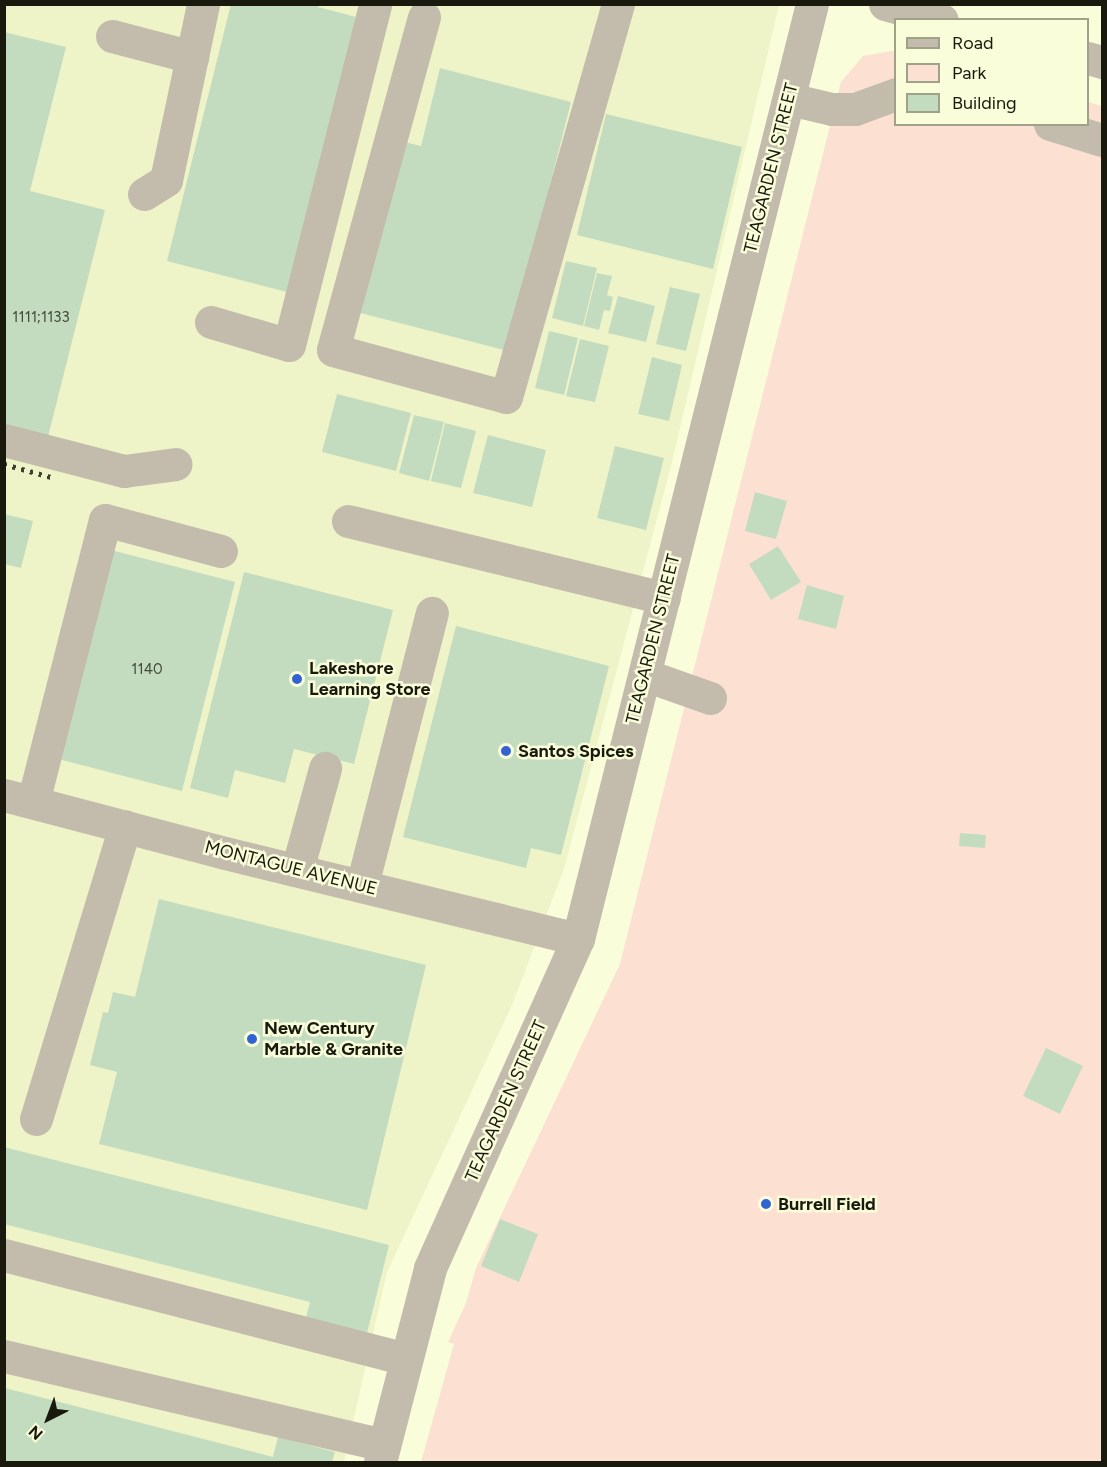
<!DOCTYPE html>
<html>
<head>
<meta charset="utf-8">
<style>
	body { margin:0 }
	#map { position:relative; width:1107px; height:1467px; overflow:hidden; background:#fafdda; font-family:Figtree,sans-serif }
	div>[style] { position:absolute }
	.built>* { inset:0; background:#eff3c8 }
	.green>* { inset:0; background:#fce1d2 }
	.building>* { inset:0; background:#c3dcc0 }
	.minor>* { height:33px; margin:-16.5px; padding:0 16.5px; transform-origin:16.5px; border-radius:16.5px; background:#c3bbac }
	.rail>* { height:4.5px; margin-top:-2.25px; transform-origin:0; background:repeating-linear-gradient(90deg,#3f402f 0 3px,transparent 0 9px) }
	.dots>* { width:16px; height:16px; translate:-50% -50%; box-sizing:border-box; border:3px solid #fafdda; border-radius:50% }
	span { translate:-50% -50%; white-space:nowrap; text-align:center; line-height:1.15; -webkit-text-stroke:5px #fafdda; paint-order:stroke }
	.number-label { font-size:15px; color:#444a3a }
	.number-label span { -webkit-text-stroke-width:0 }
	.street-label { font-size:18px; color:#191a0d }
	.poi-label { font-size:18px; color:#191a0d; font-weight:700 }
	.left { translate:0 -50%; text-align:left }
	.frame { position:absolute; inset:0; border:6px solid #191a0d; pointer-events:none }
	.legend { position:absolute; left:894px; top:18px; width:195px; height:108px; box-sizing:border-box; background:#fafdda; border:2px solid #a0a288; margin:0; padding:8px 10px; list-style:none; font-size:18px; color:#191a0d }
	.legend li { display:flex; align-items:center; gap:12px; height:30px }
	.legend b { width:30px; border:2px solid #a0a288 }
	.north { position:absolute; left:18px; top:1389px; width:60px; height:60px; -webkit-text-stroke:4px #fafdda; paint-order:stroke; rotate:222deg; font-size:16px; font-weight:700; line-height:24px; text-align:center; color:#191a0d }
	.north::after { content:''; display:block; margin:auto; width:21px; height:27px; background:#191a0d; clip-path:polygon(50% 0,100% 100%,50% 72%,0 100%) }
</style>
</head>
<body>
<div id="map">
	<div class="built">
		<div style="clip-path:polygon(5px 5px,779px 5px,672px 462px,564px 869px,512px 1005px,387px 1272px,344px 1462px,5px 1462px)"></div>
	</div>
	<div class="green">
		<div style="clip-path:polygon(891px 51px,895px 52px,896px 124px,1088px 124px,1088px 102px,1102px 106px,1102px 1462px,421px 1462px,454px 1344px,448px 1342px,466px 1303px,476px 1268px,620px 964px,841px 82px,863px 56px)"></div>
	</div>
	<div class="building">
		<div style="clip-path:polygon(231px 4px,318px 4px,318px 7px,356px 17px,287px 292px,167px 261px)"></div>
		<div style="clip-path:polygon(4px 32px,66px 47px,30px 191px,105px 210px,48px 437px,4px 426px)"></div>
		<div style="clip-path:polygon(440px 68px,571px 102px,508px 351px,349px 310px,392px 139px,421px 146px)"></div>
		<div style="clip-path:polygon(606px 114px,742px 147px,713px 269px,577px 235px)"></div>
		<div style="clip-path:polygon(566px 261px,597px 268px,583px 326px,552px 318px)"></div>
		<div style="clip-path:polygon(597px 273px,612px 276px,607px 295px,613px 297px,610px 311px,604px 310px,599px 330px,584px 326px)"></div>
		<div style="clip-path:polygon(670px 287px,700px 294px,686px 351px,656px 344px)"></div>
		<div style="clip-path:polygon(618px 296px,655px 306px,646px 342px,608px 333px)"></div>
		<div style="clip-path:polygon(549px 331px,578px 338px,564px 395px,535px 388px)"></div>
		<div style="clip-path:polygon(580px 339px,609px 346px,595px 402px,566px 396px)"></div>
		<div style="clip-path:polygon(652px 357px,682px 365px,669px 421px,638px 414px)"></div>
		<div style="clip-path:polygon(337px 394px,411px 413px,396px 471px,322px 452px)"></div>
		<div style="clip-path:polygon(414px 415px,444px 422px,429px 481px,399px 473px)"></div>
		<div style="clip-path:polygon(445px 423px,476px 431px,461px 488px,431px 481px)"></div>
		<div style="clip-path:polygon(488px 435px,546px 450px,532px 507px,473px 493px)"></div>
		<div style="clip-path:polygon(615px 446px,664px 458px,646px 530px,597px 518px)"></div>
		<div style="clip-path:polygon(755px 492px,787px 501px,776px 539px,745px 531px)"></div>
		<div style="clip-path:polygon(4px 514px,33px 521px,21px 568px,4px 564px)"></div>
		<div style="clip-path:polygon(778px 546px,801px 582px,771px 600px,749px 564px)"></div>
		<div style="clip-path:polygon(111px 550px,235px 582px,182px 791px,58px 759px)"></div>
		<div style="clip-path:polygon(244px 572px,393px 610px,354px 764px,294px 749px,285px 783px,235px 770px,228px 798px,190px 788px)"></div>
		<div style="clip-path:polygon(807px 585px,844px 596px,836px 629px,798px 619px)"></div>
		<div style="clip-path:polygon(456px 626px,609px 666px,561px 855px,531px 848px,526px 868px,403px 837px)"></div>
		<div style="clip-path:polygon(960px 833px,986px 835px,985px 848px,959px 846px)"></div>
		<div style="clip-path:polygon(159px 899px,426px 965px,367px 1210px,99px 1144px,117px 1072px,90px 1065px,103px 1012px,108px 1013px,113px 992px,135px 997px)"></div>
		<div style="clip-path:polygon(1046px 1048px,1083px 1066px,1060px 1114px,1023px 1096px)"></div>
		<div style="clip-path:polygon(4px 1147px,389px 1245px,366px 1337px,305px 1321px,310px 1302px,4px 1224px)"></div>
		<div style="clip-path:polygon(500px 1219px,538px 1234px,519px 1282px,481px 1266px)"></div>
		<div style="clip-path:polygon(5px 1388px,273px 1457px,278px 1437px,335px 1452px,332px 1462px,5px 1462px)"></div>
	</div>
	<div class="minor">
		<div style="left:885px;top:4px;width:59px;rotate:15.7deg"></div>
		<div style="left:424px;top:17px;width:345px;rotate:105.3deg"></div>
		<div style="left:333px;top:350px;width:179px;rotate:15.2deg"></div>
		<div style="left:506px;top:397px;width:409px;rotate:-74.1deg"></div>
		<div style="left:112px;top:36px;width:83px;rotate:14.7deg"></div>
		<div style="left:1088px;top:58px;width:15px;rotate:16deg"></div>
		<div style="left:789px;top:99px;width:44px;rotate:13.1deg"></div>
		<div style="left:832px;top:109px;width:23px"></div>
		<div style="left:855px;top:109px;width:44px;rotate:-20.1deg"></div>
		<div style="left:1050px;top:124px;width:54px;rotate:17.1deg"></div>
		<div style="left:144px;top:194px;width:26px;rotate:-32deg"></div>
		<div style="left:166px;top:180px;width:180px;rotate:-78.1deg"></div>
		<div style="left:211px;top:322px;width:81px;rotate:16.4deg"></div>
		<div style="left:289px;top:345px;width:352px;rotate:-75.8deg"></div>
		<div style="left:4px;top:440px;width:124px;rotate:14.5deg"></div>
		<div style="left:124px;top:471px;width:52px;rotate:-7.7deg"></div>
		<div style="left:348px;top:521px;width:325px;rotate:13.7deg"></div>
		<div style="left:645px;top:675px;width:69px;rotate:19.5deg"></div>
		<div style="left:4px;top:795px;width:228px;rotate:14.7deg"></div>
		<div style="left:225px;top:853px;width:363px;rotate:13.7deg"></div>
		<div style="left:33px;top:802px;width:291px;rotate:-75.7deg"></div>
		<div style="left:105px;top:520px;width:120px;rotate:15deg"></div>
		<div style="left:297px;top:870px;width:106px;rotate:-74.6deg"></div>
		<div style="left:362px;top:885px;width:281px;rotate:-75.6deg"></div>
		<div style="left:36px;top:1119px;width:306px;rotate:-73.1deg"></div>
		<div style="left:4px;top:1255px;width:415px;rotate:14.5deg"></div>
		<div style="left:4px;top:1356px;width:390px;rotate:13.2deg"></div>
		<div style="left:380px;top:1462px;width:200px;rotate:-75.5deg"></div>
		<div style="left:430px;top:1268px;width:361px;rotate:-65.8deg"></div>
		<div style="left:578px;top:939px;width:964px;rotate:-75.95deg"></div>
	</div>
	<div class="rail">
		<div style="left:4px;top:464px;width:53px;rotate:15.4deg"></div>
	</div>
	<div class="dots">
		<div style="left:297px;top:679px;background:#3163d2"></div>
		<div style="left:506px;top:751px;background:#3163d2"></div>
		<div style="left:252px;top:1039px;background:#3163d2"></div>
		<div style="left:766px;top:1204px;background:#3163d2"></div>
	</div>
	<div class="number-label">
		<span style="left:41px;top:318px">1111;1133</span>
		<span style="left:147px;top:670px">1140</span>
	</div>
	<div class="street-label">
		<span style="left:771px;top:168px;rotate:-76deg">TEAGARDEN STREET</span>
		<span style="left:653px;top:639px;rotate:-76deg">TEAGARDEN STREET</span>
		<span style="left:291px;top:868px;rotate:14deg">MONTAGUE AVENUE</span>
		<span style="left:506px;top:1101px;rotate:-66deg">TEAGARDEN STREET</span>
	</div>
	<div class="poi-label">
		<span class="left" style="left:309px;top:679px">Lakeshore<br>Learning Store</span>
		<span class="left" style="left:518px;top:751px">Santos Spices</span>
		<span class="left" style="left:264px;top:1039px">New Century<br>Marble &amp; Granite</span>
		<span class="left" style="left:778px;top:1204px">Burrell Field</span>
	</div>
	<div class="frame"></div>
	<ul class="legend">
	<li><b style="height:8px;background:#c3bbac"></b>Road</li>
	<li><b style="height:16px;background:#fce1d2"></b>Park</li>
	<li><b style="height:16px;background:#c3dcc0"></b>Building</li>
	</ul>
	<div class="north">N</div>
</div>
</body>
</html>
